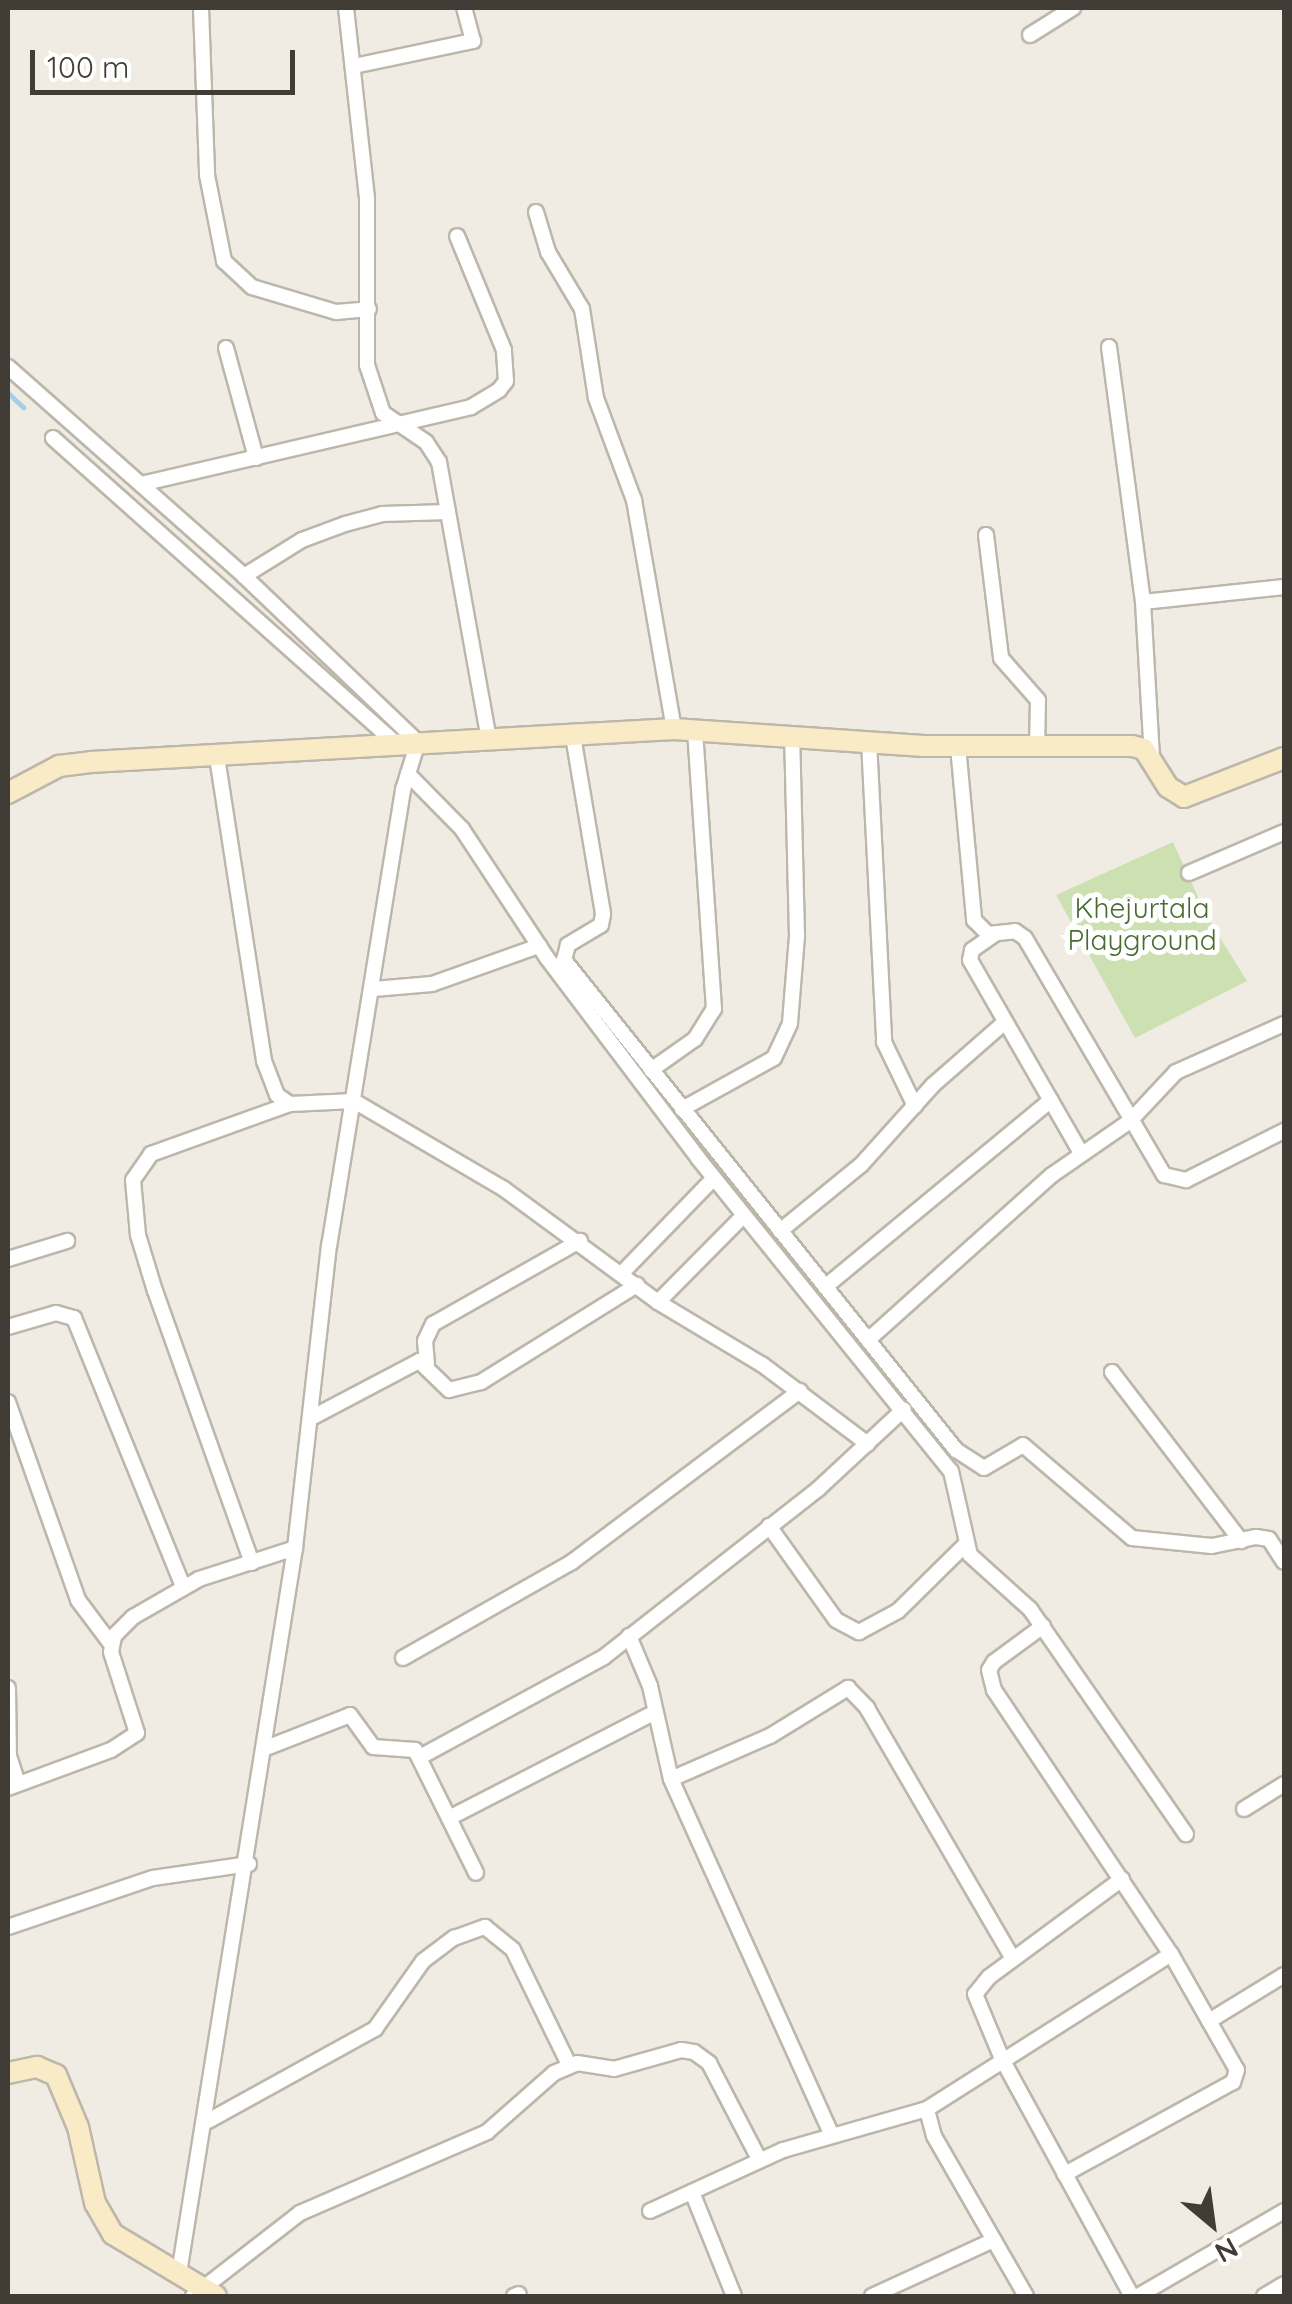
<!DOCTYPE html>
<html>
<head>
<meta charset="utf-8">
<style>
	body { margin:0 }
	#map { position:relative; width:1292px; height:2304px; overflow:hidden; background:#f0ece4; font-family:Quicksand,sans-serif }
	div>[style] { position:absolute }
	.green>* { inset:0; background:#cce0b1 }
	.stream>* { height:5px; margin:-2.5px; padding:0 2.5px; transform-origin:2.5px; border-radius:2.5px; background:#a6cee7 }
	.roads { filter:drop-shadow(2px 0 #bdb6ab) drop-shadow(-2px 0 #bdb6ab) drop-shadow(0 2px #bdb6ab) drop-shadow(0 -2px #bdb6ab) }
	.street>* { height:14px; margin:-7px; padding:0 7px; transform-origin:7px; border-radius:7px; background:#fff }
	.secondary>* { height:20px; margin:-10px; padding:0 10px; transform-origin:10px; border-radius:10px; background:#f8ebc6 }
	span { translate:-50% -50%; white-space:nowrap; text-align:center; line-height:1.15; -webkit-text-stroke:10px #fff; paint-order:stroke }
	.park-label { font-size:28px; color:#486c2f }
	.frame { position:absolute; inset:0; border:10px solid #413c35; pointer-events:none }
	.north { position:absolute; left:1162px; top:2174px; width:100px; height:100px; -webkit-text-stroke:8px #fff; paint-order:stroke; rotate:151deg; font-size:28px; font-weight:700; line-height:40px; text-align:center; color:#413c35 }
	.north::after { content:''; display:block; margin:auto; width:35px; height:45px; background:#413c35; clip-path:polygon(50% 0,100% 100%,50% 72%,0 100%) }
	.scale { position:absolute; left:30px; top:50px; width:265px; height:45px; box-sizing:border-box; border:5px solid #413c35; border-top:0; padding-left:12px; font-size:30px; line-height:35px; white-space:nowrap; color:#413c35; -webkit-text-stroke:8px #fff; paint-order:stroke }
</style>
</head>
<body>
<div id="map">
	<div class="green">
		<div style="clip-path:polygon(1173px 842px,1207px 917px,1247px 981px,1135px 1038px,1056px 895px)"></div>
	</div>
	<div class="stream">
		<div style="left:8px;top:393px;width:21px;rotate:43deg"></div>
	</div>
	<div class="roads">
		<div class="street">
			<div style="left:201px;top:8px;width:167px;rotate:87.9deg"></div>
			<div style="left:207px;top:175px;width:88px;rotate:78.8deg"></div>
			<div style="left:224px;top:261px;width:38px;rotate:43deg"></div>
			<div style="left:252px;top:287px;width:88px;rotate:16.6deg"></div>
			<div style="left:336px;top:312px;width:33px;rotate:-5deg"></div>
			<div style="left:346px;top:8px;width:191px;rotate:83.7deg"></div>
			<div style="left:367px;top:198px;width:167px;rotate:90deg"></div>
			<div style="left:367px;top:365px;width:51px;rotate:71.6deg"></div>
			<div style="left:383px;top:413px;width:52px;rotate:34deg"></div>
			<div style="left:426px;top:442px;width:24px;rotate:57deg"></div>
			<div style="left:439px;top:462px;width:281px;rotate:79.8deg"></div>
			<div style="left:1030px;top:35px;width:51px;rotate:-32.1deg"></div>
			<div style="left:354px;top:66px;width:122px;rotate:-11.9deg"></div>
			<div style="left:473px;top:41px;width:34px;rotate:-105deg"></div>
			<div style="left:536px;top:212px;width:42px;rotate:73.3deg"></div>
			<div style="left:548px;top:252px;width:66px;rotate:59.2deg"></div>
			<div style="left:582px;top:309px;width:90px;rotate:81.1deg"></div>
			<div style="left:596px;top:398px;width:109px;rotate:69.6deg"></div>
			<div style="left:634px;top:500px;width:232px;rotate:80.1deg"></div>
			<div style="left:1109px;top:347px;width:257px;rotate:82.4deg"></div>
			<div style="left:1143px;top:602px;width:155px;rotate:86.7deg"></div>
			<div style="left:226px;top:348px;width:114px;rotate:74.7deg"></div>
			<div style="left:8px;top:367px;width:315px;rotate:41.5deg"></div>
			<div style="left:244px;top:576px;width:240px;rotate:43.7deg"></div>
			<div style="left:418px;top:742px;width:50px;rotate:107.4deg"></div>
			<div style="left:403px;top:790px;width:461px;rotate:99.2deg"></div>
			<div style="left:329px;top:1245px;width:305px;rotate:96.4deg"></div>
			<div style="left:295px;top:1548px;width:734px;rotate:99.09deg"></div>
			<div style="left:53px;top:438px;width:460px;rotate:41.7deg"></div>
			<div style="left:141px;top:484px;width:339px;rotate:-13.1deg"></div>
			<div style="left:471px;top:407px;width:33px;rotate:-31deg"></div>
			<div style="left:499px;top:390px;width:11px;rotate:-52deg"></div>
			<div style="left:506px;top:381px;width:31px;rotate:-94deg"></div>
			<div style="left:504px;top:350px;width:123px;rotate:-112.4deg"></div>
			<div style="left:986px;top:535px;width:124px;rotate:83deg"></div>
			<div style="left:1001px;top:658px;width:56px;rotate:48.6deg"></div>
			<div style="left:1038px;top:700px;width:47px;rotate:91.2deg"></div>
			<div style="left:244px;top:576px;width:68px;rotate:-31.8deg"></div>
			<div style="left:302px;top:540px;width:46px;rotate:-20.4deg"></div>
			<div style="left:345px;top:524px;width:38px;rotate:-15deg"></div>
			<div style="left:382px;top:514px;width:66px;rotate:-1.7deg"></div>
			<div style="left:1143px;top:602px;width:142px;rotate:-6.1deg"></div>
			<div style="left:573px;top:736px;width:181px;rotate:80.4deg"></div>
			<div style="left:603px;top:914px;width:11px;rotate:100deg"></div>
			<div style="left:601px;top:925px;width:39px;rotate:149deg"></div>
			<div style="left:568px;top:945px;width:16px;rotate:105deg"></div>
			<div style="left:564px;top:960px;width:628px;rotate:51.34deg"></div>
			<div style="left:956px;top:1450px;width:33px;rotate:33deg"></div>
			<div style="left:984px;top:1468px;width:45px;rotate:-30.5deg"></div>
			<div style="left:1023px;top:1445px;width:143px;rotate:40.5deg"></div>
			<div style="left:1132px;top:1538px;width:80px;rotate:5.7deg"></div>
			<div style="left:1212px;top:1546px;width:45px;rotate:-11.6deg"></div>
			<div style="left:1256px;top:1537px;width:13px;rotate:9deg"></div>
			<div style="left:1269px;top:1539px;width:27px;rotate:57deg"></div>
			<div style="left:869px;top:741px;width:301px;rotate:87.1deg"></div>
			<div style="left:884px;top:1042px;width:71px;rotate:64.2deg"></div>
			<div style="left:958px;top:746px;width:175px;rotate:84.7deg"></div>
			<div style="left:974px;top:920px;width:20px;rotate:45deg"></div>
			<div style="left:988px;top:934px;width:27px;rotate:-6deg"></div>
			<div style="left:1015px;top:931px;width:12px;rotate:35deg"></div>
			<div style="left:1025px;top:938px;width:275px;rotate:59.6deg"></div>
			<div style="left:1164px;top:1175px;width:23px;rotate:13deg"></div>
			<div style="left:1186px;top:1180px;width:110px;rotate:-26.6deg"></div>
			<div style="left:217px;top:757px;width:308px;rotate:81.2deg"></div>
			<div style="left:264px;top:1061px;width:36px;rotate:69deg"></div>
			<div style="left:277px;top:1095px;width:16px;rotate:35deg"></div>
			<div style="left:290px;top:1104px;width:64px;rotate:-2.7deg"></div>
			<div style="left:354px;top:1101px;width:174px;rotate:30.4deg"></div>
			<div style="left:504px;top:1189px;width:191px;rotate:36.3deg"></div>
			<div style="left:658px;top:1302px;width:122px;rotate:31deg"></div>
			<div style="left:763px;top:1365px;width:131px;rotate:37deg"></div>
			<div style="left:408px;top:774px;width:77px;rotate:45.5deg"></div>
			<div style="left:462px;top:829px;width:154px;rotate:56.6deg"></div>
			<div style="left:547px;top:958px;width:251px;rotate:52.9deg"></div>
			<div style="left:698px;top:1158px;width:402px;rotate:51.1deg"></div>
			<div style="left:951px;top:1471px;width:86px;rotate:77.3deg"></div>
			<div style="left:970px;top:1555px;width:81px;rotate:42deg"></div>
			<div style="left:1030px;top:1609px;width:274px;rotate:55.3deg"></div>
			<div style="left:1189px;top:873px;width:103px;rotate:-23.3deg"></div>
			<div style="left:995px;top:934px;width:28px;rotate:145deg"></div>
			<div style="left:972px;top:950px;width:10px;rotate:101deg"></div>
			<div style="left:970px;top:960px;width:223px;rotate:60.1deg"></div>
			<div style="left:374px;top:989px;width:58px;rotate:-4.9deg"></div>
			<div style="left:432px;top:984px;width:114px;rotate:-19.6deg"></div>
			<div style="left:651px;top:1070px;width:54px;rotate:-35.2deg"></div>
			<div style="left:695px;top:1039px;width:36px;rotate:-58deg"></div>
			<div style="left:714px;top:1009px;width:280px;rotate:-93.9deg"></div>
			<div style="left:682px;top:1109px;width:105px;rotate:-29deg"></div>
			<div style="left:774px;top:1058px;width:38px;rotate:-65deg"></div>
			<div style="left:790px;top:1023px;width:87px;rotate:-85.4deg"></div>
			<div style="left:797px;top:936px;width:202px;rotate:-91.4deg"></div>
			<div style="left:780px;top:1231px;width:104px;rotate:-39.2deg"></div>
			<div style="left:861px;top:1165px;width:108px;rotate:-48deg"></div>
			<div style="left:933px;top:1085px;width:96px;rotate:-41.2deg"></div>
			<div style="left:8px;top:1259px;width:62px;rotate:-17deg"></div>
			<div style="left:622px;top:1273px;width:132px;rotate:-45.9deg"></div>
			<div style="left:825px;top:1287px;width:293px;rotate:-39.6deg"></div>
			<div style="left:658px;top:1302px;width:122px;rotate:-45.3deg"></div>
			<div style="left:8px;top:1327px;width:50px;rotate:-16.3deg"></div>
			<div style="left:56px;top:1313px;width:19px;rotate:16deg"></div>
			<div style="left:74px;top:1318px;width:290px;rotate:67.9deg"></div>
			<div style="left:868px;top:1340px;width:247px;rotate:-41.9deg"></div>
			<div style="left:1052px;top:1175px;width:95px;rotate:-34.7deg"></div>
			<div style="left:1130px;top:1121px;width:67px;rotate:-46.8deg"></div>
			<div style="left:1176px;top:1072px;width:118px;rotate:-24deg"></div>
			<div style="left:427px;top:1364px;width:23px;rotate:-95deg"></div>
			<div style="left:425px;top:1341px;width:19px;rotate:-65deg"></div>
			<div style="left:433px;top:1324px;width:169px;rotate:-29.5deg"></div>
			<div style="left:1112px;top:1372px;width:213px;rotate:52.6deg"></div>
			<div style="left:8px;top:1402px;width:210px;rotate:70.5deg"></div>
			<div style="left:78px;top:1600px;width:55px;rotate:53.1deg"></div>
			<div style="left:311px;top:1418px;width:122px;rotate:-27.8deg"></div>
			<div style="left:419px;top:1361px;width:42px;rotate:44deg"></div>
			<div style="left:449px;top:1390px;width:33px;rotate:-14deg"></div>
			<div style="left:481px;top:1382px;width:184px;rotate:-31.9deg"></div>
			<div style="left:769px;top:1526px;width:115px;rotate:54.5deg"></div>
			<div style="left:836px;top:1620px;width:26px;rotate:28deg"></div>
			<div style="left:859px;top:1632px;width:44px;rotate:-28.3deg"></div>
			<div style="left:898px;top:1611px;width:94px;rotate:-44.6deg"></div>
			<div style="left:252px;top:1563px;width:289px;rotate:-109.6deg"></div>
			<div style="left:155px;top:1291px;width:59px;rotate:-106.9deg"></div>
			<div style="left:138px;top:1235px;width:55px;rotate:-95.2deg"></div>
			<div style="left:133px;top:1180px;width:32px;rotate:-55deg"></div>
			<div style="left:151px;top:1154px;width:148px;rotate:-19.8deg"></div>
			<div style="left:1043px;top:1626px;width:61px;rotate:143.7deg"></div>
			<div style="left:994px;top:1662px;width:9px;rotate:122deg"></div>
			<div style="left:989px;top:1670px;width:21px;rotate:76deg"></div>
			<div style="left:994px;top:1690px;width:318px;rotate:56.2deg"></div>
			<div style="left:1171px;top:1954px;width:133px;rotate:60.4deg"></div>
			<div style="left:1237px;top:2070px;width:13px;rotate:108deg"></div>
			<div style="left:1233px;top:2082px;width:192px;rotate:151.3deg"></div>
			<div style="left:629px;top:1636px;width:54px;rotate:67.2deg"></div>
			<div style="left:650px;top:1686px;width:95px;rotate:77.3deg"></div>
			<div style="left:671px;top:1779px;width:391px;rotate:65.7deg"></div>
			<div style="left:403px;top:1658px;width:194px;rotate:-29.6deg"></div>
			<div style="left:572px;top:1562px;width:285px;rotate:-36.9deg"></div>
			<div style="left:8px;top:1688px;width:68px;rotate:89.2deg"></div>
			<div style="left:9px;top:1756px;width:29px;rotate:72deg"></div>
			<div style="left:266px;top:1748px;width:90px;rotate:-21.4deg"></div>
			<div style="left:350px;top:1715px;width:39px;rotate:54deg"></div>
			<div style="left:373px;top:1747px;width:42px;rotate:4.1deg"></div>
			<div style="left:415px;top:1750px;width:137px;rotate:63.6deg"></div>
			<div style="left:420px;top:1757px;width:209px;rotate:-28.5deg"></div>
			<div style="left:604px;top:1657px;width:272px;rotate:-38.1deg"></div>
			<div style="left:818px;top:1489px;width:117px;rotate:-42.9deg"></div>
			<div style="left:671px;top:1779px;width:108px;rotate:-23.5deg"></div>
			<div style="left:770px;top:1736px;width:92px;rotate:-31.6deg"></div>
			<div style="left:848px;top:1688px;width:28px;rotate:46deg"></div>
			<div style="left:867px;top:1708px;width:290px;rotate:59.8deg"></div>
			<div style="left:8px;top:1788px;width:110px;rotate:-20.3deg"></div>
			<div style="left:111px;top:1750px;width:31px;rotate:-33deg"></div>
			<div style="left:137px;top:1733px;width:85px;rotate:-107.8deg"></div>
			<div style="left:111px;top:1652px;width:16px;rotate:-79deg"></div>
			<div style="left:114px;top:1636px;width:27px;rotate:-45deg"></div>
			<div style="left:133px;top:1617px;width:76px;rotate:-29.9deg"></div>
			<div style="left:199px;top:1579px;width:101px;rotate:-17.9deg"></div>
			<div style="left:1244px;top:1809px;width:47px;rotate:-32deg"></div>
			<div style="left:449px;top:1818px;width:232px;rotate:-27.2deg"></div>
			<div style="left:1122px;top:1879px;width:165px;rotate:143.6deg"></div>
			<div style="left:989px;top:1977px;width:22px;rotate:129deg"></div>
			<div style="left:975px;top:1994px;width:70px;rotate:67.4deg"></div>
			<div style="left:1002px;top:2059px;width:270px;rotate:61.3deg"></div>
			<div style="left:8px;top:1927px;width:153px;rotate:-18.7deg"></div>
			<div style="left:153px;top:1878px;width:97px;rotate:-8.3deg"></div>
			<div style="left:1209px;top:2021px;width:88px;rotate:-31.5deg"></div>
			<div style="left:208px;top:2121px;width:191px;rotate:-28.9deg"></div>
			<div style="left:375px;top:2029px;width:83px;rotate:-54.8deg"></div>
			<div style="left:423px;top:1961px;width:39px;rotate:-37deg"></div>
			<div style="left:454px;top:1938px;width:33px;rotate:-20deg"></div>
			<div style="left:485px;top:1927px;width:36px;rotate:39deg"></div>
			<div style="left:513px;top:1950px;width:128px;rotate:64deg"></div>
			<div style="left:692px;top:2192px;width:112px;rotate:68deg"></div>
			<div style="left:650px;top:2211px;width:146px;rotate:-24.6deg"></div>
			<div style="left:783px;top:2150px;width:150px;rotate:-15.9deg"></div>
			<div style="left:193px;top:2296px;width:135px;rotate:-37.8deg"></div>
			<div style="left:300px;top:2213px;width:204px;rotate:-23.4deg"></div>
			<div style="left:487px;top:2132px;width:89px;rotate:-41.4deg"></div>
			<div style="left:554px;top:2073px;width:25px;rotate:-23deg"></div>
			<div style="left:577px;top:2063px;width:37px;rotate:9deg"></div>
			<div style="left:614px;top:2069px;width:70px;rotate:-15.8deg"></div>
			<div style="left:681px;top:2050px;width:13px;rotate:9deg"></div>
			<div style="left:694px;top:2052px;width:19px;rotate:36deg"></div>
			<div style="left:709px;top:2063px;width:110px;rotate:62.5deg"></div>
			<div style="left:514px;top:2296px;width:5px;rotate:-22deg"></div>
			<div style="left:872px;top:2296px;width:134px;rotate:-24.7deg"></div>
			<div style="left:1026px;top:2296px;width:185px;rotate:-119.9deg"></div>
			<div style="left:934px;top:2136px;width:28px;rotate:-105deg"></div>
			<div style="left:927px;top:2109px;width:289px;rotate:-32.4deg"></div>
			<div style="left:1138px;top:2296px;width:169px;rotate:-30.2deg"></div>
			<div style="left:1264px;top:2296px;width:23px;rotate:-31deg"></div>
		</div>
		<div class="secondary">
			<div style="left:8px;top:793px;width:58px;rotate:-27.9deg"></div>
			<div style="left:59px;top:766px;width:32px;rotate:-7deg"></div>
			<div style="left:91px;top:762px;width:584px;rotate:-3.24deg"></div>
			<div style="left:674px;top:729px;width:250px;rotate:3.9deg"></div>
			<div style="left:923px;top:746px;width:209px"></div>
			<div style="left:1132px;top:746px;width:12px;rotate:14deg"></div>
			<div style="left:1144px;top:749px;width:45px;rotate:57.7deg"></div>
			<div style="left:1168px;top:787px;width:19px;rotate:32deg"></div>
			<div style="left:1184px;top:797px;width:107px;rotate:-21.3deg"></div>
			<div style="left:8px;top:2073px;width:30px;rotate:-12deg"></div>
			<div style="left:37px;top:2067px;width:21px;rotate:23deg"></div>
			<div style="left:56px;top:2075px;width:56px;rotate:67.1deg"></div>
			<div style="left:78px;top:2127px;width:78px;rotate:77.4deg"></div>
			<div style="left:95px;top:2203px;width:36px;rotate:60deg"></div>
			<div style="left:113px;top:2234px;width:120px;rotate:31deg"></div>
		</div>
	</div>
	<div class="park-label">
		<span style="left:1142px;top:924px">Khejurtala<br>Playground</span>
	</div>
	<div class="frame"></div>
	<div class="north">N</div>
	<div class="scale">100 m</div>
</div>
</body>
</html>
